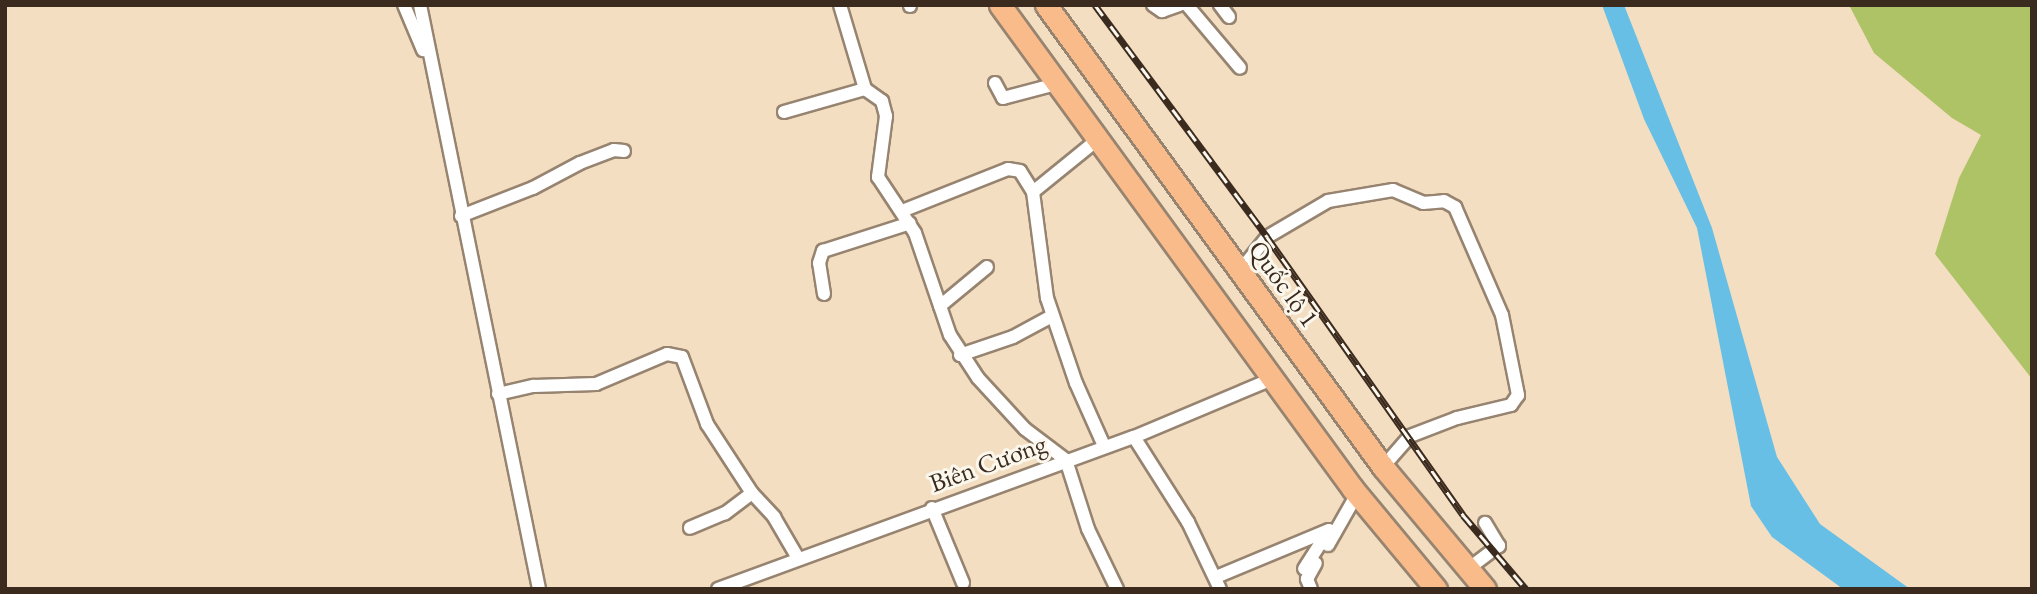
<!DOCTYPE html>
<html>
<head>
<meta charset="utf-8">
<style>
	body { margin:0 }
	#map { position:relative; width:2037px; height:594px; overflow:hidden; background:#f3dec2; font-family:"EB Garamond",serif }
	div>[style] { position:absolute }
	.green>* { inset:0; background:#aec266 }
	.water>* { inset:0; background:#68bfe5 }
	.roads { filter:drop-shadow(2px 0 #978470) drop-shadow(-2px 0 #978470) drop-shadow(0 2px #978470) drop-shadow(0 -2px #978470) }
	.street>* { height:12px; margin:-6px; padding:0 6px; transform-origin:6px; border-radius:6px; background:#fff }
	.highway>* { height:21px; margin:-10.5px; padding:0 10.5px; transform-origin:10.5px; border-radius:10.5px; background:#fabb8b }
	.rail>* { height:7px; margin-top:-3.5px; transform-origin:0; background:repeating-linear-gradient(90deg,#fbf7ec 0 13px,#3b2a1e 0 26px); box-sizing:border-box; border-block:2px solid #3b2a1e }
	span { translate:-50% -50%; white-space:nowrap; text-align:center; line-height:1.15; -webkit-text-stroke:6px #fbf7ec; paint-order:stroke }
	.street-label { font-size:26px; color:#3b2a1e }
	.frame { position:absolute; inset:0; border:7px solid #3b2a1e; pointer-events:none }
</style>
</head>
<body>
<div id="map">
	<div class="green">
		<div style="clip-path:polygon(1849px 5px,2032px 5px,2032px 379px,1935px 254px,1959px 178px,1981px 135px,1952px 118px,1874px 53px)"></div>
	</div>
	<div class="water">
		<div style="clip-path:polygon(1602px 5px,1624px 5px,1712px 228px,1777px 457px,1820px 524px,1910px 589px,1843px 589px,1772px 537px,1751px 506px,1697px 228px,1644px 119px)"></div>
	</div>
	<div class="roads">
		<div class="street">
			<div style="left:404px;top:5px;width:49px;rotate:67.1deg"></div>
			<div style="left:420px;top:5px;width:596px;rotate:78.48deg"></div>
			<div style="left:840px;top:5px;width:88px;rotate:73.4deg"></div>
			<div style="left:910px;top:5px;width:1px;rotate:90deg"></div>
			<div style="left:1153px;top:5px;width:11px;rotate:34deg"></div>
			<div style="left:1162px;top:11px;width:18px;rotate:-19deg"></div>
			<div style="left:1187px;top:5px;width:82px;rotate:49.9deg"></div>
			<div style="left:1220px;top:5px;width:15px;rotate:53deg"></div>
			<div style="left:995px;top:83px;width:17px;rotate:62deg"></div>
			<div style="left:1003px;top:98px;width:55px;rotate:-14.8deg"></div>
			<div style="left:784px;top:112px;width:84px;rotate:-15.9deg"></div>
			<div style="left:865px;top:89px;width:21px;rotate:35deg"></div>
			<div style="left:882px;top:101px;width:16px;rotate:75deg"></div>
			<div style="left:886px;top:116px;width:62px;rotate:97.5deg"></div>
			<div style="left:878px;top:177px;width:67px;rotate:56.5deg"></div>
			<div style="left:915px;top:233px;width:108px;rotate:71.1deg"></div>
			<div style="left:950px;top:335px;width:51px;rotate:56.9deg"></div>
			<div style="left:978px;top:378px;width:69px;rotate:47.3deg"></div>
			<div style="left:1025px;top:429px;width:51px;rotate:37.1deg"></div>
			<div style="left:1066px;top:460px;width:72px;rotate:72.3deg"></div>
			<div style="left:1088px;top:529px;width:67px;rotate:64.2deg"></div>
			<div style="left:1097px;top:140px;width:82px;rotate:140.9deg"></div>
			<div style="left:1033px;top:192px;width:107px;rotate:82.5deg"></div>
			<div style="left:1047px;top:298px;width:90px;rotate:71.2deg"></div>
			<div style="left:1076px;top:383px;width:69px;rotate:66deg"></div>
			<div style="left:902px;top:211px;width:114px;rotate:-21.6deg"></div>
			<div style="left:1008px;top:169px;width:12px;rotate:9deg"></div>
			<div style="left:1020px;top:171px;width:25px;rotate:58deg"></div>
			<div style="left:461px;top:216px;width:77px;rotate:-21.3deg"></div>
			<div style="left:533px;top:188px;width:53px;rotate:-28deg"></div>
			<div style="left:580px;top:163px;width:36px;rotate:-21deg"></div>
			<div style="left:614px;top:150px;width:10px;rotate:6deg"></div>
			<div style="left:1239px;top:272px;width:45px;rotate:-51.3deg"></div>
			<div style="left:1267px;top:237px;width:71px;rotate:-30.5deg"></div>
			<div style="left:1328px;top:201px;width:66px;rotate:-9.6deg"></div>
			<div style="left:1393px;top:190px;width:33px;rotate:23deg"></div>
			<div style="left:1423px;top:203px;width:21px;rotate:-5deg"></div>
			<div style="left:1444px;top:201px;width:13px;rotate:29deg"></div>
			<div style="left:1455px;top:207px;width:118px;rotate:66.5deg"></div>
			<div style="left:1502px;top:315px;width:82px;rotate:78.7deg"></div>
			<div style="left:1518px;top:395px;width:12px;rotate:125deg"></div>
			<div style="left:1511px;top:405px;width:56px;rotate:166.5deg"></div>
			<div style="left:1457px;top:418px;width:50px;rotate:159deg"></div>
			<div style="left:1410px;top:436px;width:41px;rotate:131.1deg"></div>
			<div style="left:824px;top:294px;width:31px;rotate:-99deg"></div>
			<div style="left:819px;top:263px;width:13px;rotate:-72deg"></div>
			<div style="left:823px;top:251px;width:91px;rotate:-17.8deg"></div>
			<div style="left:940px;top:306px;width:61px;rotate:-39.7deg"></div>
			<div style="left:960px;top:355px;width:56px;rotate:-18.8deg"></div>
			<div style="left:1013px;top:337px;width:44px;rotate:-28.3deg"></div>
			<div style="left:498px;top:394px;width:37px;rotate:-13deg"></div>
			<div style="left:534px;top:386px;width:62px;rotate:-1.8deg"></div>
			<div style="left:596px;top:384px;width:77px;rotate:-22.9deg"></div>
			<div style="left:667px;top:354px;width:15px;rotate:11deg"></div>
			<div style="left:682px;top:357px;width:72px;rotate:69.5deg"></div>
			<div style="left:707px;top:424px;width:82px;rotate:56.9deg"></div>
			<div style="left:752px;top:493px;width:34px;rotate:143deg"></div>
			<div style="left:725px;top:513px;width:38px;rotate:157deg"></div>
			<div style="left:1134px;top:437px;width:101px;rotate:57.6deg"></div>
			<div style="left:1188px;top:522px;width:74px;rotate:64.5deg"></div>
			<div style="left:752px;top:493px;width:33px;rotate:47deg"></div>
			<div style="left:774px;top:517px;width:48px;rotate:59.7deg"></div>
			<div style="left:932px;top:508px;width:81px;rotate:67.5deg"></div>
			<div style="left:1328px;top:545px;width:59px;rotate:-60.4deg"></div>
			<div style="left:1468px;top:569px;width:39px;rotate:-37deg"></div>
			<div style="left:1499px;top:546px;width:27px;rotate:-121deg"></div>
			<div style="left:1216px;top:577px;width:122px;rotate:-22.6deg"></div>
			<div style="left:1329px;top:530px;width:46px;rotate:122.7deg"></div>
			<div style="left:718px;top:589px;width:443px;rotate:-20.1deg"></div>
			<div style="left:1134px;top:437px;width:150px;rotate:-22.8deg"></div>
			<div style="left:1311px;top:589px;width:11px;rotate:-112deg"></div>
			<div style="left:1307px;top:579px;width:18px;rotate:-61deg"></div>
		</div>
		<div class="highway">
			<div style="left:1000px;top:5px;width:599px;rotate:53.9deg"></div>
			<div style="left:1353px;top:489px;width:130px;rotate:50.3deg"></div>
			<div style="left:1046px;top:5px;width:572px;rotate:53.89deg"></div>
			<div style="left:1383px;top:467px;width:159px;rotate:50.1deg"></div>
		</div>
	</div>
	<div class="rail">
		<div style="left:1095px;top:5px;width:289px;rotate:53.4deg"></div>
		<div style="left:1267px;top:237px;width:340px;rotate:54.8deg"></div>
		<div style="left:1463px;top:515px;width:97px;rotate:49.6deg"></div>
	</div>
	<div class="street-label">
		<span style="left:1283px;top:284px;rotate:54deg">Quốc lộ 1</span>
		<span style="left:988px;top:464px;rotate:-20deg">Biên Cương</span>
	</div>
	<div class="frame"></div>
</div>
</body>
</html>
